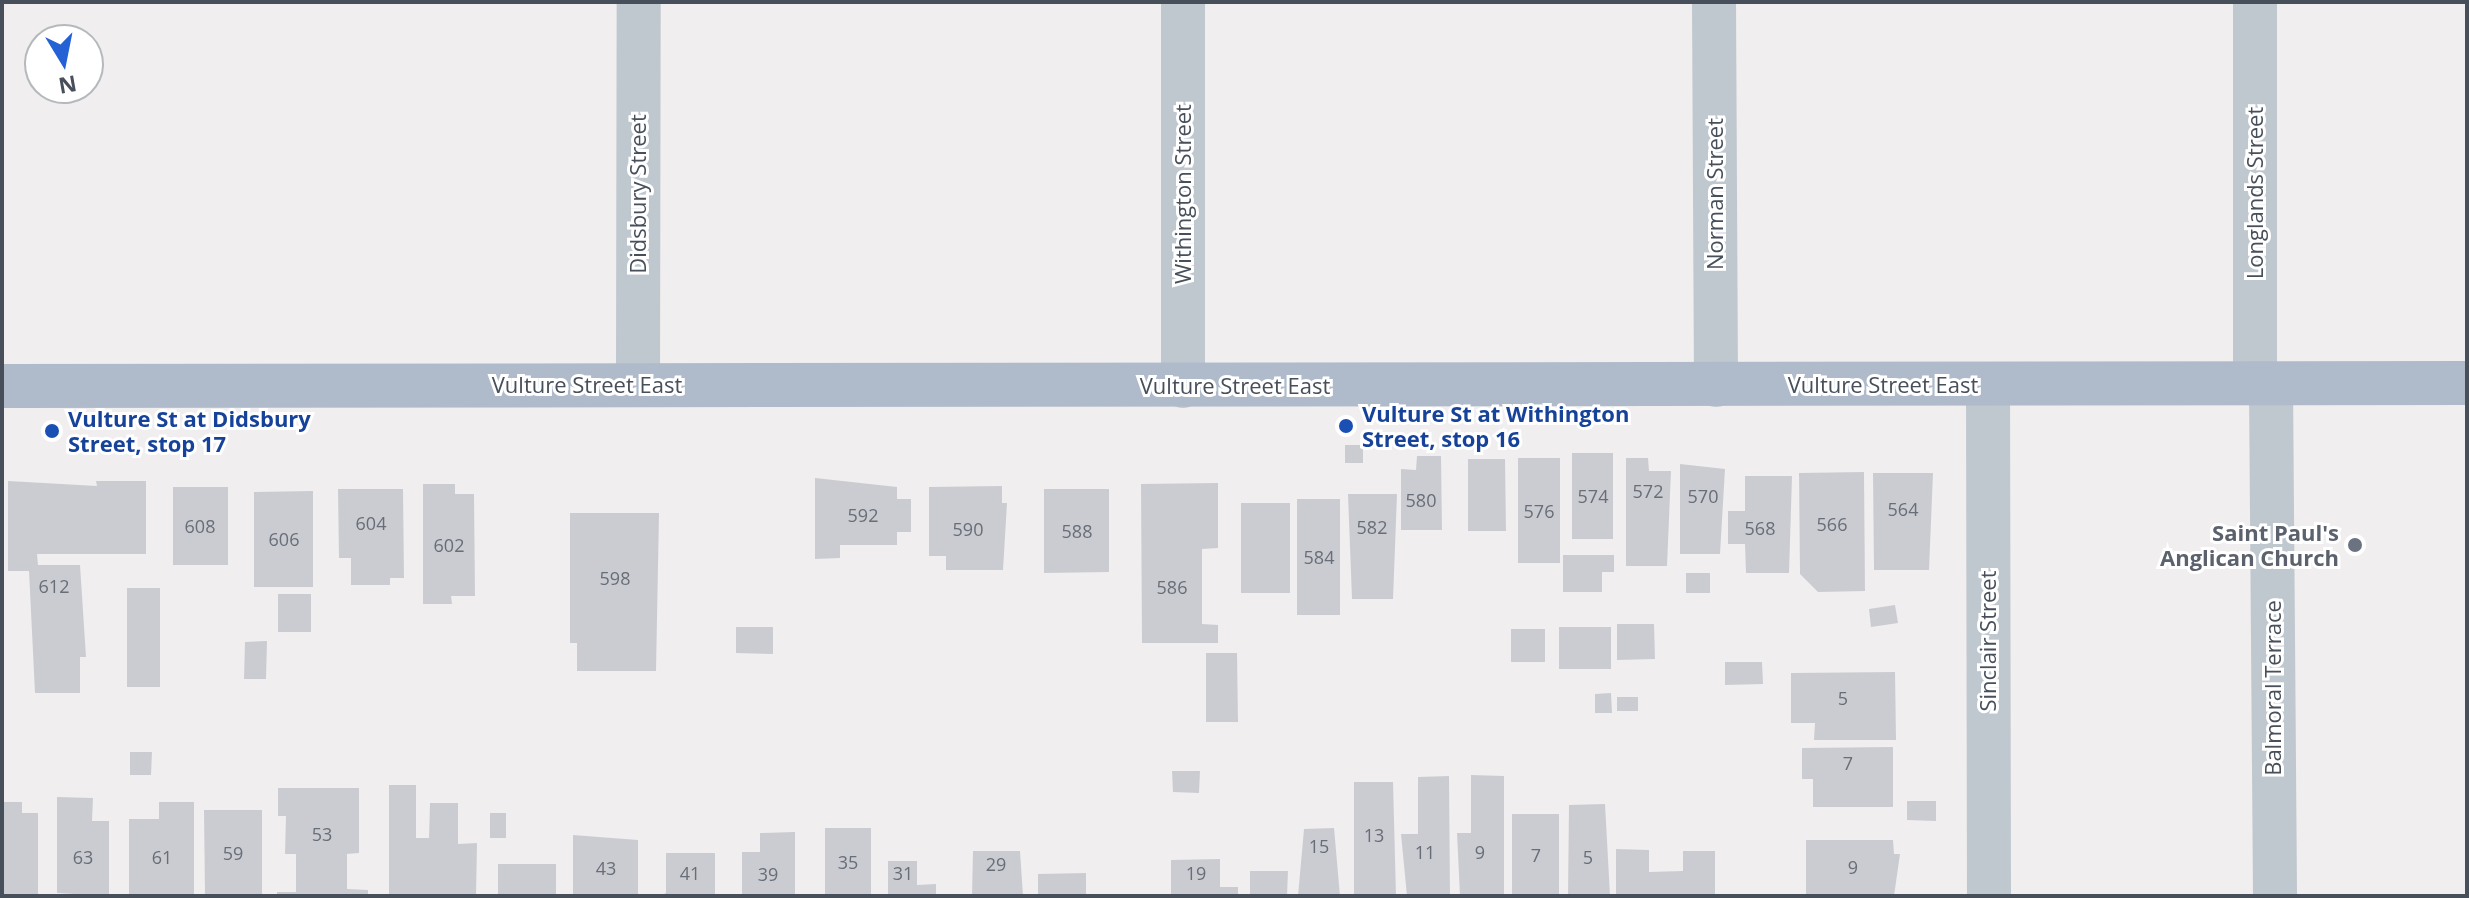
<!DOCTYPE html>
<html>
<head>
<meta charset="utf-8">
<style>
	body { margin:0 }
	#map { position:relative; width:2469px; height:898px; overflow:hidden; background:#f0eeee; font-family:"Open Sans",sans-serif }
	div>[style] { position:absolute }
	.building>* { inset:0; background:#cbccd2 }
	.minor>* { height:44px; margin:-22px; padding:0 22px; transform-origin:22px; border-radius:22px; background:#bfc7cf }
	.major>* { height:44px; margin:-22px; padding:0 22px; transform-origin:22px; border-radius:22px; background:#afbbcb }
	.dots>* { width:22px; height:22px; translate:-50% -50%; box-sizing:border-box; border:4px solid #fff; border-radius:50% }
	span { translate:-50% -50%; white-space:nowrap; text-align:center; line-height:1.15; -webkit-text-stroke:6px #fff; paint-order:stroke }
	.number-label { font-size:18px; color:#686e78 }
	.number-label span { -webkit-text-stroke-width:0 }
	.street-label { font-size:22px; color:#474f5a }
	.transit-label { font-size:22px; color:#164399; font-weight:700 }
	.left { translate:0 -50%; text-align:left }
	.worship-label { font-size:22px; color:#5b616d; font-weight:700 }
	.right { translate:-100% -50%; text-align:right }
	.frame { position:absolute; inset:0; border:4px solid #474f5a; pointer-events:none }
	.north { position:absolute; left:24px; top:24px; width:80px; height:80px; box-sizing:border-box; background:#fff; border:2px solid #b5b9bd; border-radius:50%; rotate:170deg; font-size:22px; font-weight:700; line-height:32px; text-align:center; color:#474f5a }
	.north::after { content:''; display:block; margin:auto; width:28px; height:36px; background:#2361d5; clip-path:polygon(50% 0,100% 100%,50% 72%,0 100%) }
</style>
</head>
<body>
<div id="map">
	<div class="building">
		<div style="clip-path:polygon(1345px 445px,1363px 445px,1363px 463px,1345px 463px)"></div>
		<div style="clip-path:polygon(1572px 453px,1613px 453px,1613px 539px,1572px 539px)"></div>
		<div style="clip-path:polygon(1417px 456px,1441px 456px,1442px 530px,1401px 530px,1401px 469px,1416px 470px)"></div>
		<div style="clip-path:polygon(1518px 458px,1560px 458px,1560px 563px,1518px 563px)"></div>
		<div style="clip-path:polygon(1626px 458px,1648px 458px,1649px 471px,1671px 471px,1667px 566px,1626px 566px)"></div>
		<div style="clip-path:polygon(1468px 459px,1505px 459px,1506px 531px,1468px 531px)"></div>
		<div style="clip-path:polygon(1680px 464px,1725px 469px,1720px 554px,1680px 554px)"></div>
		<div style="clip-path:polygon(1864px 472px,1865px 591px,1818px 592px,1800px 574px,1799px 473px)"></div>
		<div style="clip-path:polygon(1873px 473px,1933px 473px,1929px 570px,1874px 570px)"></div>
		<div style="clip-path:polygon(1745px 476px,1792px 476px,1789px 573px,1746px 573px,1745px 544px,1728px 544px,1728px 511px,1745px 511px)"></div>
		<div style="clip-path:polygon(815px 478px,897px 487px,897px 499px,911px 499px,911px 532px,897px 532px,897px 545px,840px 545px,840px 558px,815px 559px)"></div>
		<div style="clip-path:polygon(8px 481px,97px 486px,96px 481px,146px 481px,146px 554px,37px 554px,38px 565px,80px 565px,86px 657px,80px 657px,80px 693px,35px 693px,29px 571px,8px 571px)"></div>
		<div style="clip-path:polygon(1218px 483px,1218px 548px,1202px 549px,1202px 624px,1218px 625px,1218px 643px,1142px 643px,1141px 484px)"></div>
		<div style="clip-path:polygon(423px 484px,455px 484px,455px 494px,474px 494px,475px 596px,451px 596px,452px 604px,423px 604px)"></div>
		<div style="clip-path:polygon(1002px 486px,1002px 503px,1007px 503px,1003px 570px,946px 570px,946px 556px,929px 556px,929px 487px)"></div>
		<div style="clip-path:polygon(173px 487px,228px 487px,228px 565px,173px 565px)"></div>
		<div style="clip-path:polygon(338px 489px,403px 489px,404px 578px,390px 578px,390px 585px,351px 585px,351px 558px,339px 558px)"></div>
		<div style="clip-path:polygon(1044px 489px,1109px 489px,1109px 572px,1044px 573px)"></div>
		<div style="clip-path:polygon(313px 491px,313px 587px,254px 587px,254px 492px)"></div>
		<div style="clip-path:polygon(1348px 494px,1397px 494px,1393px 599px,1352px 599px)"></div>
		<div style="clip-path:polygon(1297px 499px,1340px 499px,1340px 615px,1297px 615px)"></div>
		<div style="clip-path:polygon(1241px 503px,1290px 503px,1290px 593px,1241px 593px)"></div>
		<div style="clip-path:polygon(570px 513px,659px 513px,656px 671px,577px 671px,577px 643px,570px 643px)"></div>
		<div style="clip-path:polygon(1563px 555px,1614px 555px,1614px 572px,1602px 572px,1602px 592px,1563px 592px)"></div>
		<div style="clip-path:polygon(1686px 573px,1710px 573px,1710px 593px,1686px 593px)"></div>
		<div style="clip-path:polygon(127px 588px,160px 588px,160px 687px,127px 687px)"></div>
		<div style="clip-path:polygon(278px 594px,311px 594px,311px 632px,278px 632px)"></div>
		<div style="clip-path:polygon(1895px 605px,1898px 623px,1871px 627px,1869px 609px)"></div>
		<div style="clip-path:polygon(1617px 624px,1654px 624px,1655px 659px,1617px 660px)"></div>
		<div style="clip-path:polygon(736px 627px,773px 627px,773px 654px,736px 653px)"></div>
		<div style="clip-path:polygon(1559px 627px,1611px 627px,1611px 669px,1559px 669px)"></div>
		<div style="clip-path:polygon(1511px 629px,1545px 629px,1545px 662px,1511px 662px)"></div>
		<div style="clip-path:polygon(267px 641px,266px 679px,244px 679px,245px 642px)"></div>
		<div style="clip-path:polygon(1206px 653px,1237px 653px,1238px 722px,1206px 722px)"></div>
		<div style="clip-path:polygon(1725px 662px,1762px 662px,1763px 684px,1725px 685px)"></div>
		<div style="clip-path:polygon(1895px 672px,1896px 740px,1814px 740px,1815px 723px,1791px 723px,1791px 673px)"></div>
		<div style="clip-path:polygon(1611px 693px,1612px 713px,1595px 713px,1595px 694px)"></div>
		<div style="clip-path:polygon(1617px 697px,1638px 697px,1638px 711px,1617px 711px)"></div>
		<div style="clip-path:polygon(1893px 747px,1893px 807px,1813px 807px,1813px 779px,1802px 779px,1802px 748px)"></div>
		<div style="clip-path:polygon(130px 752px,152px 752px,151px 775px,130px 775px)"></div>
		<div style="clip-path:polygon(1172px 771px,1200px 771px,1199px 793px,1173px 792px)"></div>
		<div style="clip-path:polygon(1471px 775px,1504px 776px,1504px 896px,1460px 896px,1457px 833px,1471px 833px)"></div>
		<div style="clip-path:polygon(1449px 776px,1450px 896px,1407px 896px,1401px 834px,1418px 834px,1418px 777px)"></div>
		<div style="clip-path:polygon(1354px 782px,1393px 782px,1396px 896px,1354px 896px)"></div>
		<div style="clip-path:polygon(389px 785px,416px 785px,416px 838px,429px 838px,430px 803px,458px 803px,458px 844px,477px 843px,476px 896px,389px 896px)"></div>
		<div style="clip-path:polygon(278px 788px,359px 788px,359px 853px,347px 854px,347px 889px,368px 890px,368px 896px,277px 896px,277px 892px,296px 892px,296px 854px,285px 854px,286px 816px,278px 816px)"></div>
		<div style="clip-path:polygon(57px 797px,93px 798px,92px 821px,109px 821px,109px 896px,57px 893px)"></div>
		<div style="clip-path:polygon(1907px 801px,1936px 801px,1936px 821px,1907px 820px)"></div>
		<div style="clip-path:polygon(2px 802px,22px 802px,22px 813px,38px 813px,38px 896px,2px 896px)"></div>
		<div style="clip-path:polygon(159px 802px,194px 802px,194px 896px,129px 896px,129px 819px,159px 819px)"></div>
		<div style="clip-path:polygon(1605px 804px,1610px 896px,1568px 896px,1569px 805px)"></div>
		<div style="clip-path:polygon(204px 810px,262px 810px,262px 896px,205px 896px)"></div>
		<div style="clip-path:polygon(490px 813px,506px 813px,506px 838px,490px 838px)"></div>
		<div style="clip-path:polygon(1512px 814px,1559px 814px,1559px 896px,1512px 896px)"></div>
		<div style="clip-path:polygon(825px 828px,871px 828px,871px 896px,825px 896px)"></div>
		<div style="clip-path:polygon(1334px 828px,1340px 896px,1298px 896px,1304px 829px)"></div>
		<div style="clip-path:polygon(795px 832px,795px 896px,742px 896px,742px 852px,760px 852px,760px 833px)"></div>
		<div style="clip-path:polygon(573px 835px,638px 840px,638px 896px,573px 896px)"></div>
		<div style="clip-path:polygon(1806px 840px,1893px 840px,1894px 854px,1900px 854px,1894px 896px,1806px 896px)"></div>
		<div style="clip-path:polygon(1616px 849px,1649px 850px,1649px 872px,1683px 871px,1683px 851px,1715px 851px,1715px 896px,1616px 896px)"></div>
		<div style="clip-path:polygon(973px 851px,1020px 851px,1023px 896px,972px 896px)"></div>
		<div style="clip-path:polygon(666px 853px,715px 853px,715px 896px,660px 896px,666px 893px)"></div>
		<div style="clip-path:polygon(1220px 859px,1220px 887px,1238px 887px,1238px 896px,1171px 896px,1171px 860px)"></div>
		<div style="clip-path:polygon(888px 861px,917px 861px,917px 885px,936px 884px,936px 896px,888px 896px)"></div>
		<div style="clip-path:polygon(498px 864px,556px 864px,556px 896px,498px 896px)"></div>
		<div style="clip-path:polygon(1250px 871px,1288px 871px,1287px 896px,1250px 896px)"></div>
		<div style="clip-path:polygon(1086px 873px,1086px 896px,1038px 896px,1038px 874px)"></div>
	</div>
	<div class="minor">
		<div style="left:1714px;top:2px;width:383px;rotate:89.7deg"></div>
		<div style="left:2255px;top:2px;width:382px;rotate:90deg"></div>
		<div style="left:638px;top:385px;width:383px;rotate:-89.9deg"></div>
		<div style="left:1988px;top:385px;width:511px;rotate:89.89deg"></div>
		<div style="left:2271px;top:385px;width:511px;rotate:89.55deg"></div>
		<div style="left:1183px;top:386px;width:384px;rotate:-90deg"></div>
	</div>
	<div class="major">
		<div style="left:2px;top:386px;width:2465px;rotate:-0.07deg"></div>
	</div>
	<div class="dots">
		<div style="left:1346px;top:426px;background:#1a4fb4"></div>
		<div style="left:52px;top:431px;background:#1a4fb4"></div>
		<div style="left:2355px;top:545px;background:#6b7280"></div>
	</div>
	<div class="number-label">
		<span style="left:1648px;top:491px">572</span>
		<span style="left:1593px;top:496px">574</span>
		<span style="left:1703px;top:496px">570</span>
		<span style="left:1421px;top:500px">580</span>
		<span style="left:1903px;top:509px">564</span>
		<span style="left:1539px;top:511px">576</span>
		<span style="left:863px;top:515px">592</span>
		<span style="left:371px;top:523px">604</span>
		<span style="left:1832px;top:524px">566</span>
		<span style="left:200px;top:526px">608</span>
		<span style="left:1372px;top:527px">582</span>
		<span style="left:1760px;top:528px">568</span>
		<span style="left:968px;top:529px">590</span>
		<span style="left:1077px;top:531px">588</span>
		<span style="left:284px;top:539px">606</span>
		<span style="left:449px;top:545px">602</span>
		<span style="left:1319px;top:557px">584</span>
		<span style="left:615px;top:578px">598</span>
		<span style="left:54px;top:586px">612</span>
		<span style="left:1172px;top:587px">586</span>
		<span style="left:1843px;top:698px">5</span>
		<span style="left:1848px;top:763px">7</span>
		<span style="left:322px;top:834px">53</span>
		<span style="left:1374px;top:835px">13</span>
		<span style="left:1319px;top:846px">15</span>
		<span style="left:1425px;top:852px">11</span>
		<span style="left:1480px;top:852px">9</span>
		<span style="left:233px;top:853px">59</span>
		<span style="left:1536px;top:855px">7</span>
		<span style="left:83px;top:857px">63</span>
		<span style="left:162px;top:857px">61</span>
		<span style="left:1588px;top:857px">5</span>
		<span style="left:848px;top:862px">35</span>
		<span style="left:996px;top:864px">29</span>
		<span style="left:1853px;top:867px">9</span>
		<span style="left:606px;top:868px">43</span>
		<span style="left:690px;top:873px">41</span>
		<span style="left:903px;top:873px">31</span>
		<span style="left:1196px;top:873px">19</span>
		<span style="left:768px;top:874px">39</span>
	</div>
	<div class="street-label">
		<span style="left:2255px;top:193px;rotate:-90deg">Longlands Street</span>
		<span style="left:638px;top:194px;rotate:-90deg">Didsbury Street</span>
		<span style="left:1183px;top:194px;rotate:-90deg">Withington Street</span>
		<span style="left:1715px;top:194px;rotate:-90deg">Norman Street</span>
		<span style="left:587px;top:385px">Vulture Street East</span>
		<span style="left:1883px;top:385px">Vulture Street East</span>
		<span style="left:1235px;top:386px">Vulture Street East</span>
		<span style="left:1988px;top:641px;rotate:-90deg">Sinclair Street</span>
		<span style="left:2273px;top:688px;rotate:-90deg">Balmoral Terrace</span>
	</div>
	<div class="transit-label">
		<span class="left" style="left:1362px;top:426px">Vulture St at Withington<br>Street, stop 16</span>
		<span class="left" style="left:68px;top:431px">Vulture St at Didsbury<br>Street, stop 17</span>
	</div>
	<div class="worship-label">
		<span class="right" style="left:2339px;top:545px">Saint Paul's<br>Anglican Church</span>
	</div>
	<div class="frame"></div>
	<div class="north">N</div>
</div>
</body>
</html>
